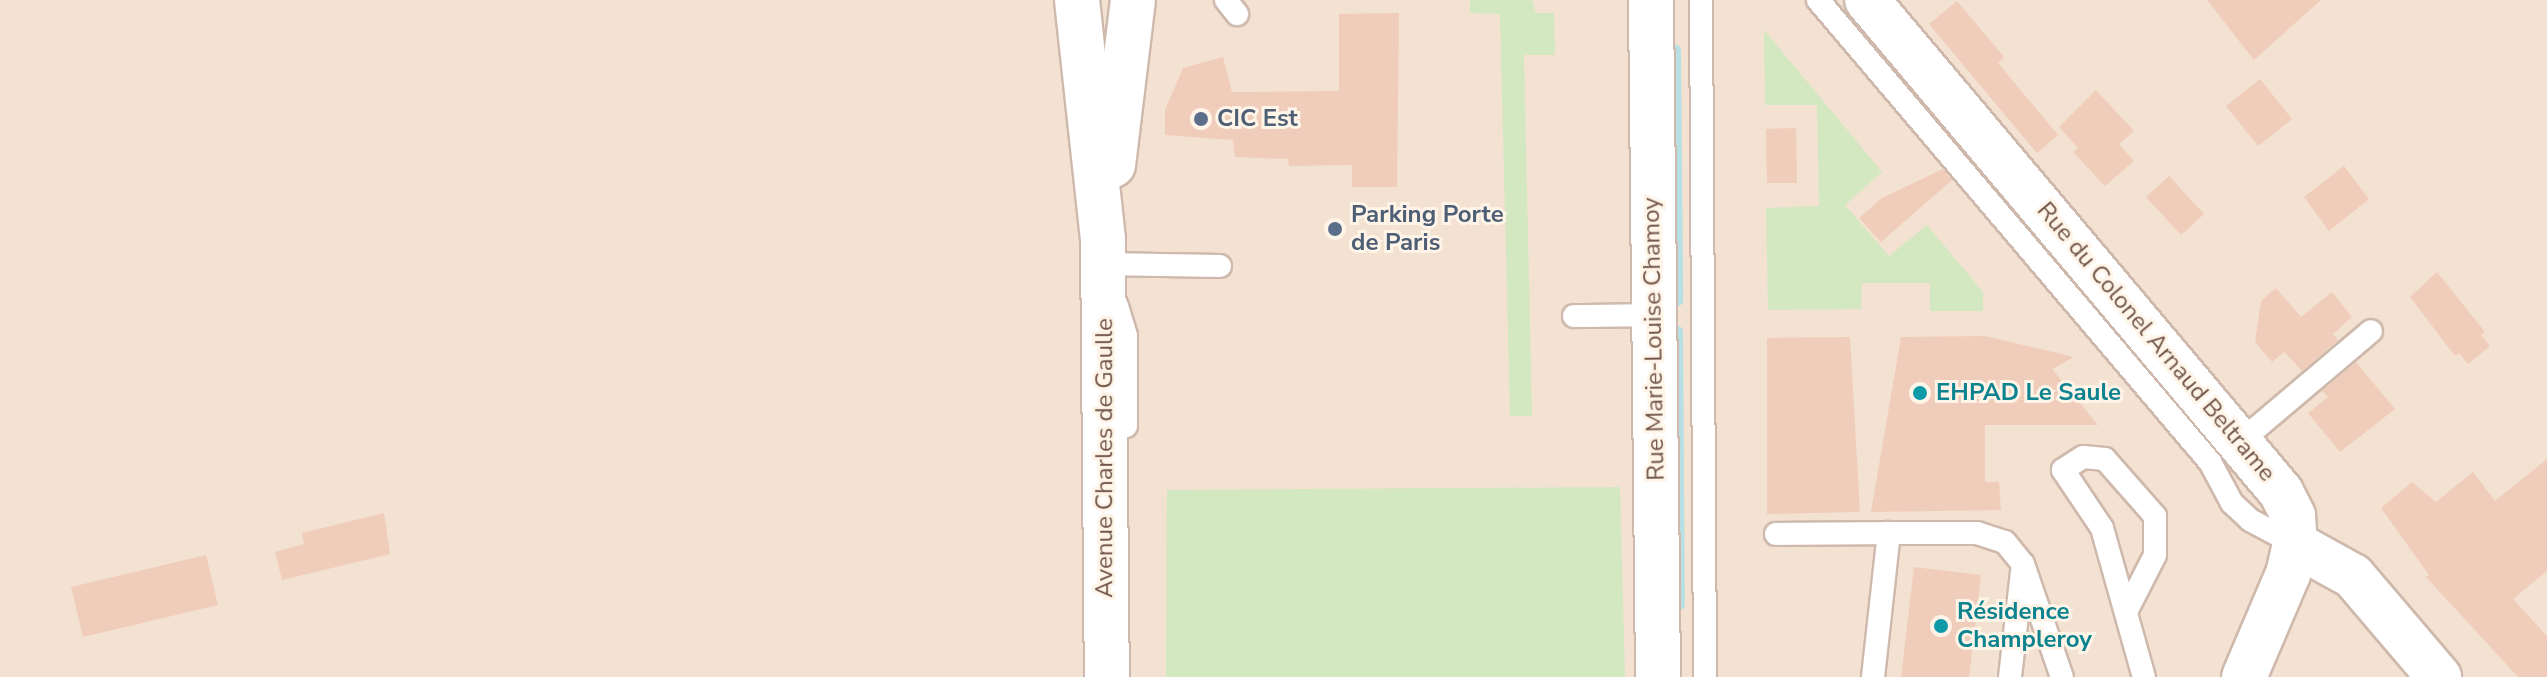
<!DOCTYPE html>
<html>
<head>
<meta charset="utf-8">
<style>
	body { margin:0 }
	#map { position:relative; width:2547px; height:677px; overflow:hidden; background:#fcf0e2; font-family:"Nunito Sans",sans-serif }
	div>[style] { position:absolute }
	.residential>* { inset:0; background:#f3e1d1 }
	.green>* { inset:0; background:#d3e8c1 }
	.stream>* { height:11px; margin:-5.5px; padding:0 5.5px; transform-origin:5.5px; border-radius:5.5px; background:#b7e0e4 }
	.building>* { inset:0; background:#f0cdba }
	.roads { filter:drop-shadow(2px 0 #ceb9ac) drop-shadow(-2px 0 #ceb9ac) drop-shadow(0 2px #ceb9ac) drop-shadow(0 -2px #ceb9ac) }
	.lane>* { height:22px; margin:-11px; padding:0 11px; transform-origin:11px; border-radius:11px; background:#fff }
	.street>* { height:44px; margin:-22px; padding:0 22px; transform-origin:22px; border-radius:22px; background:#fff }
	.secondary>* { height:44px; margin:-22px; padding:0 22px; transform-origin:22px; border-radius:22px; background:#fff }
	.dots>* { width:22px; height:22px; translate:-50% -50%; box-sizing:border-box; border:4px solid #fff4e8; border-radius:50% }
	span { translate:-50% -50%; white-space:nowrap; text-align:center; line-height:1.15; -webkit-text-stroke:6px #fff4e8; paint-order:stroke }
	.service-label { font-size:24px; color:#4e5e75; font-weight:700 }
	.left { translate:0 -50%; text-align:left }
	.street-label { font-size:24px; color:#725549 }
	.culture-label { font-size:24px; color:#0d838f; font-weight:700 }
</style>
</head>
<body>
<div id="map">
	<div class="residential">
		<div style="clip-path:polygon(0 0,2547px 0,2547px 677px,0 677px)"></div>
	</div>
	<div class="green">
		<div style="clip-path:polygon(1470px 0,1532px 0,1536px 13px,1554px 13px,1555px 55px,1524px 55px,1532px 416px,1510px 416px,1500px 14px,1470px 13px)"></div>
		<div style="clip-path:polygon(1764px 30px,1882px 172px,1845px 205px,1889px 256px,1927px 225px,1983px 292px,1983px 311px,1930px 311px,1930px 283px,1862px 283px,1861px 309px,1768px 310px,1766px 208px,1819px 206px,1817px 105px,1765px 105px)"></div>
		<div style="clip-path:polygon(1620px 487px,1625px 677px,1166px 677px,1167px 490px)"></div>
	</div>
	<div class="stream">
		<div style="left:1675px;top:50px;width:250px;rotate:89.5deg"></div>
		<div style="left:1677px;top:331px;width:273px;rotate:89.6deg"></div>
	</div>
	<div class="building">
		<div style="clip-path:polygon(2207px 0,2321px 0,2254px 60px)"></div>
		<div style="clip-path:polygon(1957px 1px,2004px 57px,1998px 63px,2058px 135px,2037px 153px,1929px 24px)"></div>
		<div style="clip-path:polygon(1399px 13px,1397px 187px,1352px 187px,1352px 165px,1289px 166px,1288px 159px,1235px 157px,1233px 140px,1165px 135px,1165px 110px,1183px 68px,1223px 57px,1232px 92px,1339px 91px,1339px 14px)"></div>
		<div style="clip-path:polygon(2260px 79px,2292px 119px,2258px 146px,2226px 106px)"></div>
		<div style="clip-path:polygon(2096px 90px,2134px 131px,2119px 144px,2134px 161px,2105px 186px,2073px 152px,2078px 148px,2059px 127px)"></div>
		<div style="clip-path:polygon(1796px 128px,1797px 183px,1767px 183px,1766px 129px)"></div>
		<div style="clip-path:polygon(2344px 166px,2369px 199px,2329px 231px,2304px 197px)"></div>
		<div style="clip-path:polygon(1943px 169px,1952px 180px,1881px 242px,1859px 218px,1882px 198px)"></div>
		<div style="clip-path:polygon(2169px 176px,2204px 214px,2181px 235px,2146px 197px)"></div>
		<div style="clip-path:polygon(2437px 272px,2485px 332px,2481px 335px,2490px 346px,2468px 364px,2459px 353px,2455px 356px,2410px 297px)"></div>
		<div style="clip-path:polygon(2276px 288px,2301px 317px,2332px 292px,2352px 317px,2333px 334px,2338px 340px,2302px 371px,2284px 352px,2272px 362px,2255px 342px,2261px 301px)"></div>
		<div style="clip-path:polygon(1985px 336px,2074px 357px,2052px 369px,2098px 425px,1985px 425px,1985px 482px,1999px 482px,2001px 510px,1871px 512px,1901px 337px)"></div>
		<div style="clip-path:polygon(1850px 337px,1860px 512px,1767px 514px,1767px 338px)"></div>
		<div style="clip-path:polygon(2356px 362px,2395px 409px,2340px 452px,2308px 413px,2328px 397px,2322px 391px)"></div>
		<div style="clip-path:polygon(2547px 459px,2547px 571px,2513px 599px,2547px 636px,2547px 677px,2518px 677px,2426px 577px,2429px 575px,2381px 508px,2412px 482px,2436px 502px,2473px 472px,2495px 501px)"></div>
		<div style="clip-path:polygon(384px 513px,390px 554px,282px 580px,275px 552px,304px 544px,302px 533px)"></div>
		<div style="clip-path:polygon(206px 555px,218px 605px,83px 637px,71px 587px)"></div>
		<div style="clip-path:polygon(1914px 567px,1981px 575px,1969px 677px,1901px 677px)"></div>
	</div>
	<div class="roads">
		<div class="lane">
			<div style="left:1226px;top:0;width:18px;rotate:52deg"></div>
			<div style="left:1701px;top:0;width:677px;rotate:89.66deg"></div>
			<div style="left:1818px;top:0;width:606px;rotate:49.69deg"></div>
			<div style="left:2210px;top:462px;width:47px;rotate:61.8deg"></div>
			<div style="left:2232px;top:503px;width:25px;rotate:43deg"></div>
			<div style="left:2250px;top:520px;width:51px;rotate:28.1deg"></div>
			<div style="left:1105px;top:270px;width:6px;rotate:-99deg"></div>
			<div style="left:1104px;top:264px;width:116px;rotate:1deg"></div>
			<div style="left:1117px;top:306px;width:31px;rotate:73deg"></div>
			<div style="left:1126px;top:336px;width:90px;rotate:90deg"></div>
			<div style="left:1574px;top:316px;width:79px;rotate:-0.7deg"></div>
			<div style="left:2241px;top:441px;width:170px;rotate:-40.2deg"></div>
			<div style="left:1776px;top:534px;width:113px;rotate:-0.5deg"></div>
			<div style="left:2128px;top:608px;width:59px;rotate:-63deg"></div>
			<div style="left:2155px;top:555px;width:39px;rotate:-90deg"></div>
			<div style="left:2155px;top:516px;width:76px;rotate:-131.3deg"></div>
			<div style="left:2105px;top:459px;width:22px;rotate:-175deg"></div>
			<div style="left:2083px;top:457px;width:24px;rotate:147deg"></div>
			<div style="left:2063px;top:470px;width:70px;rotate:56.1deg"></div>
			<div style="left:2102px;top:528px;width:155px;rotate:74.3deg"></div>
			<div style="left:1873px;top:677px;width:145px;rotate:-83.7deg"></div>
			<div style="left:1889px;top:533px;width:88px"></div>
			<div style="left:1977px;top:533px;width:29px;rotate:18deg"></div>
			<div style="left:2005px;top:542px;width:28px;rotate:51deg"></div>
			<div style="left:2023px;top:564px;width:120px;rotate:71deg"></div>
			<div style="left:2010px;top:677px;width:107px;rotate:-83.5deg"></div>
		</div>
		<div class="street">
			<div style="left:1651px;top:0;width:677px;rotate:89.41deg"></div>
			<div style="left:1867px;top:0;width:643px;rotate:49.92deg"></div>
			<div style="left:2281px;top:492px;width:27px;rotate:63deg"></div>
			<div style="left:2293px;top:516px;width:28px;rotate:86deg"></div>
			<div style="left:2295px;top:544px;width:31px;rotate:103deg"></div>
			<div style="left:2288px;top:574px;width:112px;rotate:113.1deg"></div>
			<div style="left:2295px;top:544px;width:66px;rotate:28.9deg"></div>
			<div style="left:2353px;top:576px;width:133px;rotate:49.6deg"></div>
		</div>
		<div class="secondary">
			<div style="left:1077px;top:0;width:240px;rotate:83.8deg"></div>
			<div style="left:1103px;top:239px;width:438px;rotate:89.5deg"></div>
			<div style="left:1113px;top:165px;width:166px;rotate:-83.1deg"></div>
		</div>
	</div>
	<div class="dots">
		<div style="left:1201px;top:119px;background:#5c6f8a"></div>
		<div style="left:1335px;top:229px;background:#5c6f8a"></div>
		<div style="left:1920px;top:393px;background:#0f9aa8"></div>
		<div style="left:1941px;top:626px;background:#0f9aa8"></div>
	</div>
	<div class="service-label">
		<span class="left" style="left:1217px;top:119px">CIC Est</span>
		<span class="left" style="left:1351px;top:229px">Parking Porte<br>de Paris</span>
	</div>
	<div class="street-label">
		<span style="left:1654px;top:339px;rotate:-91deg">Rue Marie-Louise Chamoy</span>
		<span style="left:2156px;top:342px;rotate:50deg">Rue du Colonel Arnaud Beltrame</span>
		<span style="left:1105px;top:458px;rotate:-90deg">Avenue Charles de Gaulle</span>
	</div>
	<div class="culture-label">
		<span class="left" style="left:1936px;top:393px">EHPAD Le Saule</span>
		<span class="left" style="left:1957px;top:626px">Résidence<br>Champleroy</span>
	</div>
</div>
</body>
</html>
